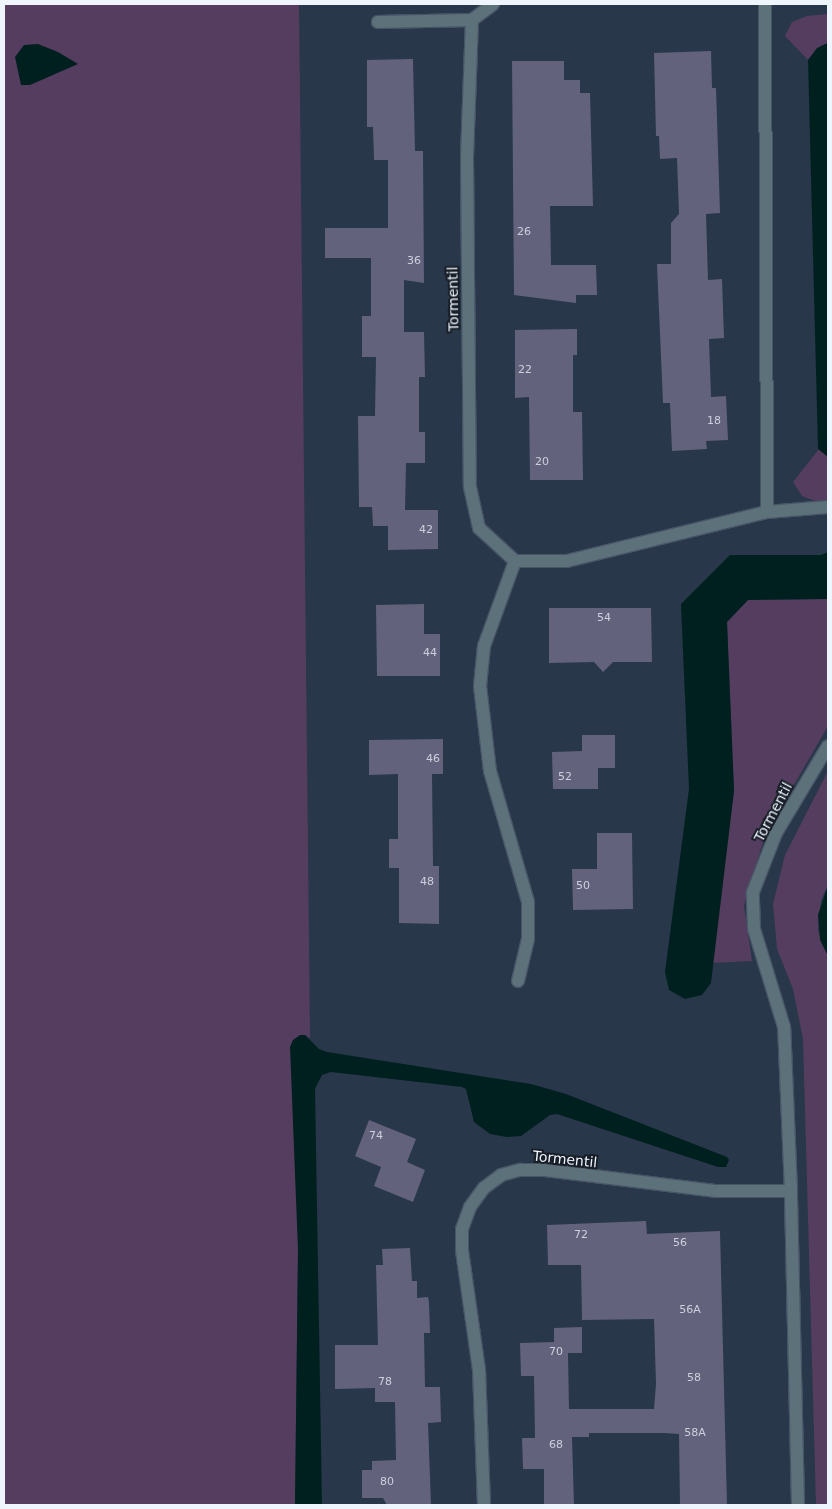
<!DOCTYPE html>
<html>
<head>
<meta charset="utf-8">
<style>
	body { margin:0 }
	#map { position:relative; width:832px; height:1509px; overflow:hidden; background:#28374a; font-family:"DejaVu Sans",sans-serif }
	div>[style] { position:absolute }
	.green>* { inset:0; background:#553d5f }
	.water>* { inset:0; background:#002020 }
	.building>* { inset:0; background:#63627c }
	.roads { filter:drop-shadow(1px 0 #485567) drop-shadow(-1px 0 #485567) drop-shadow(0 1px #485567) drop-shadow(0 -1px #485567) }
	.minor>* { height:12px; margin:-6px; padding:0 6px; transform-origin:6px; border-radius:6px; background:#5c717a }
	span { translate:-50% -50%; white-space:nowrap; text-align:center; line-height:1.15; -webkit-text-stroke:4px #171e27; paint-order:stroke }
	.number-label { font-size:11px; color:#ccd0dd }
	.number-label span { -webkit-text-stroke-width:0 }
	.street-label { font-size:14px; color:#eff5fd }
	.frame { position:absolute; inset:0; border:5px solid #eff5fd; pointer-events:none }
</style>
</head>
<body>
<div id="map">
	<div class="green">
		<div style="clip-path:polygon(4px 4px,299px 4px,310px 1038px,305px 1035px,298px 1250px,295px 1505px,4px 1505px)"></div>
		<div style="clip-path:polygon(828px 14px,828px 43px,822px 45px,808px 60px,785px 36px,792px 22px,807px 16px)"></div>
		<div style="clip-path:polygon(819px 449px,828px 457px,828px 500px,815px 501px,802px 496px,793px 482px)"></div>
		<div style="clip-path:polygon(828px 599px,828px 726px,765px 835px,744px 906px,752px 961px,711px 963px,734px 791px,727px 622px,748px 600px)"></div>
		<div style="clip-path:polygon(828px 771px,828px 885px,821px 900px,818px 930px,828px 956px,828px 1505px,816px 1505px,803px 1039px,793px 989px,777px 949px,773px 904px,785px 855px)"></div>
	</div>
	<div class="water">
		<div style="clip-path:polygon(828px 43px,828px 457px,818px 449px,808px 60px,817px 48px)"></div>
		<div style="clip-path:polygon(38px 44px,58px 52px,78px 64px,30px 85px,21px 85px,15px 57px,24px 45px)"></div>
		<div style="clip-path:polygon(828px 552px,828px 599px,748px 600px,727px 622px,734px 791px,711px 983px,702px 995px,685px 999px,669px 990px,665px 972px,689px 789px,681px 604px,730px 555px,821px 555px)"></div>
		<div style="clip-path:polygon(828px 885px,828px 956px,820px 940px,818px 915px)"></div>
		<div style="clip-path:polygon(300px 1035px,305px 1035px,319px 1049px,327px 1052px,531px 1084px,566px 1094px,727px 1157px,729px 1160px,726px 1167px,718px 1167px,557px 1114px,550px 1115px,521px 1136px,507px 1137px,490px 1134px,474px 1122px,466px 1089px,462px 1087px,331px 1072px,322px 1075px,315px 1089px,322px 1505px,295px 1505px,298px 1250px,290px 1047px,293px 1040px)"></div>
	</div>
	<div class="building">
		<div style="clip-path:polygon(711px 51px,712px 88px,716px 88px,720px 213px,706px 214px,708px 280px,722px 279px,724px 338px,709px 339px,711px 397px,726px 396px,728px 440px,706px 441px,707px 449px,672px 451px,670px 403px,663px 403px,657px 264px,671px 264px,671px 223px,679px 214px,677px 158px,660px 159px,659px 136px,656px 136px,654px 53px)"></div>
		<div style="clip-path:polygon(413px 59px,415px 151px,423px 151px,424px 283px,404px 280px,404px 332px,424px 332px,425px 377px,419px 377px,419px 432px,425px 432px,425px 463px,406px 463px,405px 510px,438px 510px,438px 549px,388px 550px,388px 526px,373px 526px,372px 507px,359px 507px,358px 416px,375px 416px,376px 357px,362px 357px,362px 316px,371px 316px,371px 258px,325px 258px,325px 228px,388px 228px,388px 160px,374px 160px,373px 127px,367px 127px,367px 60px)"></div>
		<div style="clip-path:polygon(512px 61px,564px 61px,564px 80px,580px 80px,580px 93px,590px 93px,593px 206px,550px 206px,551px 265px,596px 265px,597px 295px,576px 295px,576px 303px,514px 295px)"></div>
		<div style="clip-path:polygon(577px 329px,577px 355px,573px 355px,573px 412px,582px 412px,583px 480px,530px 480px,529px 397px,515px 398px,515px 330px)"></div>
		<div style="clip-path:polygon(424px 604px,424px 634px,440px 634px,440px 676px,377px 676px,376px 605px)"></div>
		<div style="clip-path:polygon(549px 608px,651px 608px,652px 662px,613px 662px,603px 672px,594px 662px,549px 663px)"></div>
		<div style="clip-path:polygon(582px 735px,615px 735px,615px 768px,598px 768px,598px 789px,553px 789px,552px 752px,582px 751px)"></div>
		<div style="clip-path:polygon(443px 739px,443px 774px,432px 774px,433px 866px,439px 866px,439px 924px,399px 923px,399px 868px,389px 868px,389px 839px,398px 839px,398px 774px,369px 775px,369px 740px)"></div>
		<div style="clip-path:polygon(597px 833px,632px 833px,633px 909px,573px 910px,572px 869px,597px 869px)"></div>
		<div style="clip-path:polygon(369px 1120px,416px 1139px,407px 1162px,425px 1170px,413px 1202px,374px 1186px,381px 1167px,355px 1156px)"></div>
		<div style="clip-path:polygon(646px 1221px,647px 1234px,720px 1231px,727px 1505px,680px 1505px,679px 1434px,664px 1433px,589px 1433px,589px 1437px,572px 1437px,574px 1505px,544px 1505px,544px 1469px,523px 1469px,522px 1438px,535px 1438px,534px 1376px,521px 1376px,520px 1343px,554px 1342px,554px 1328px,582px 1327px,582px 1353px,568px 1353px,569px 1409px,654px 1409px,656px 1384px,654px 1319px,582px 1320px,581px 1265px,548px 1265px,547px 1225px)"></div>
		<div style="clip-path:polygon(410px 1248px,412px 1281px,417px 1281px,417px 1298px,428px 1297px,429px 1303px,430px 1333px,424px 1333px,425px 1387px,440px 1387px,441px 1422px,428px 1423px,431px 1505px,387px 1505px,383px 1498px,362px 1498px,362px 1470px,372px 1470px,372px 1461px,396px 1460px,395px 1402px,375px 1402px,375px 1388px,335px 1389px,335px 1345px,378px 1345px,376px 1265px,383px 1265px,382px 1249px)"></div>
	</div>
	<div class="roads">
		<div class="minor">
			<div style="left:765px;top:4px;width:508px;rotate:89.77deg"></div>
			<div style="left:472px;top:20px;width:137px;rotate:92.1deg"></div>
			<div style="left:467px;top:157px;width:330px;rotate:89.5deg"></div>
			<div style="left:470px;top:487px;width:42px;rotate:77.6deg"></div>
			<div style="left:479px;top:528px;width:49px;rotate:42.5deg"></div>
			<div style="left:515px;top:561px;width:90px;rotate:110deg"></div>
			<div style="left:484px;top:646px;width:40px;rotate:95.7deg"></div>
			<div style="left:480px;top:686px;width:86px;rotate:83.3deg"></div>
			<div style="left:490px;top:771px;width:136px;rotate:73.8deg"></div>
			<div style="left:528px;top:902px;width:37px;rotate:90deg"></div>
			<div style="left:528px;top:939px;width:43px;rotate:103.4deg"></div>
			<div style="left:378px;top:22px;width:94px;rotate:-1.2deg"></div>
			<div style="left:472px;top:20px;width:26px;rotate:-37deg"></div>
			<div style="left:515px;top:561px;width:52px"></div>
			<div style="left:567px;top:561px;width:206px;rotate:-13.8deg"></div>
			<div style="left:767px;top:512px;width:61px;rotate:-4.7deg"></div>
			<div style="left:484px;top:1505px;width:135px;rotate:-92.1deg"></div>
			<div style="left:479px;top:1370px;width:121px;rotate:-98.1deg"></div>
			<div style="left:462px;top:1250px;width:21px;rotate:-90deg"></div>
			<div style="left:462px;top:1229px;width:23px;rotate:-70deg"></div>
			<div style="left:470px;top:1207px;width:24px;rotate:-54deg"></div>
			<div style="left:484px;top:1188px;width:21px;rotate:-37deg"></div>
			<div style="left:501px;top:1175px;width:20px;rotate:-15deg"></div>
			<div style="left:520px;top:1170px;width:25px"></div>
			<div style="left:545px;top:1170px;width:173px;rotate:7deg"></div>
			<div style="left:717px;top:1191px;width:74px"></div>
			<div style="left:798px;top:1505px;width:314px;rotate:-91.3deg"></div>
			<div style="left:791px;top:1191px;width:164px;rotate:-92.4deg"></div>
			<div style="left:784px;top:1027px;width:102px;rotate:-107deg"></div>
			<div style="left:754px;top:929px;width:37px;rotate:-92deg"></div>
			<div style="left:753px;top:892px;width:63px;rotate:-68.7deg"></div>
			<div style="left:776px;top:833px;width:101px;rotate:-59.1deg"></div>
		</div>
	</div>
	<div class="number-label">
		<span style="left:524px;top:232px">26</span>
		<span style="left:414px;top:261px">36</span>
		<span style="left:525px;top:370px">22</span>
		<span style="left:714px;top:421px">18</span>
		<span style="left:542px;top:462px">20</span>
		<span style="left:426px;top:530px">42</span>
		<span style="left:604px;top:618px">54</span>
		<span style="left:430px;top:653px">44</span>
		<span style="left:433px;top:759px">46</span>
		<span style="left:565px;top:777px">52</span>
		<span style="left:427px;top:882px">48</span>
		<span style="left:583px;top:886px">50</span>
		<span style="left:376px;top:1136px">74</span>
		<span style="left:581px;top:1235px">72</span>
		<span style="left:680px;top:1243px">56</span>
		<span style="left:690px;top:1310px">56A</span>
		<span style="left:556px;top:1352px">70</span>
		<span style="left:694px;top:1378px">58</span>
		<span style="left:385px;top:1382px">78</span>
		<span style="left:695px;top:1433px">58A</span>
		<span style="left:556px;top:1445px">68</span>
		<span style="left:387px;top:1482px">80</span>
	</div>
	<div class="street-label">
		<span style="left:453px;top:299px;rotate:-91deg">Tormentil</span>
		<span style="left:773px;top:812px;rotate:-62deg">Tormentil</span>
		<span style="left:565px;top:1159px;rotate:6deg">Tormentil</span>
	</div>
	<div class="frame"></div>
</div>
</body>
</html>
